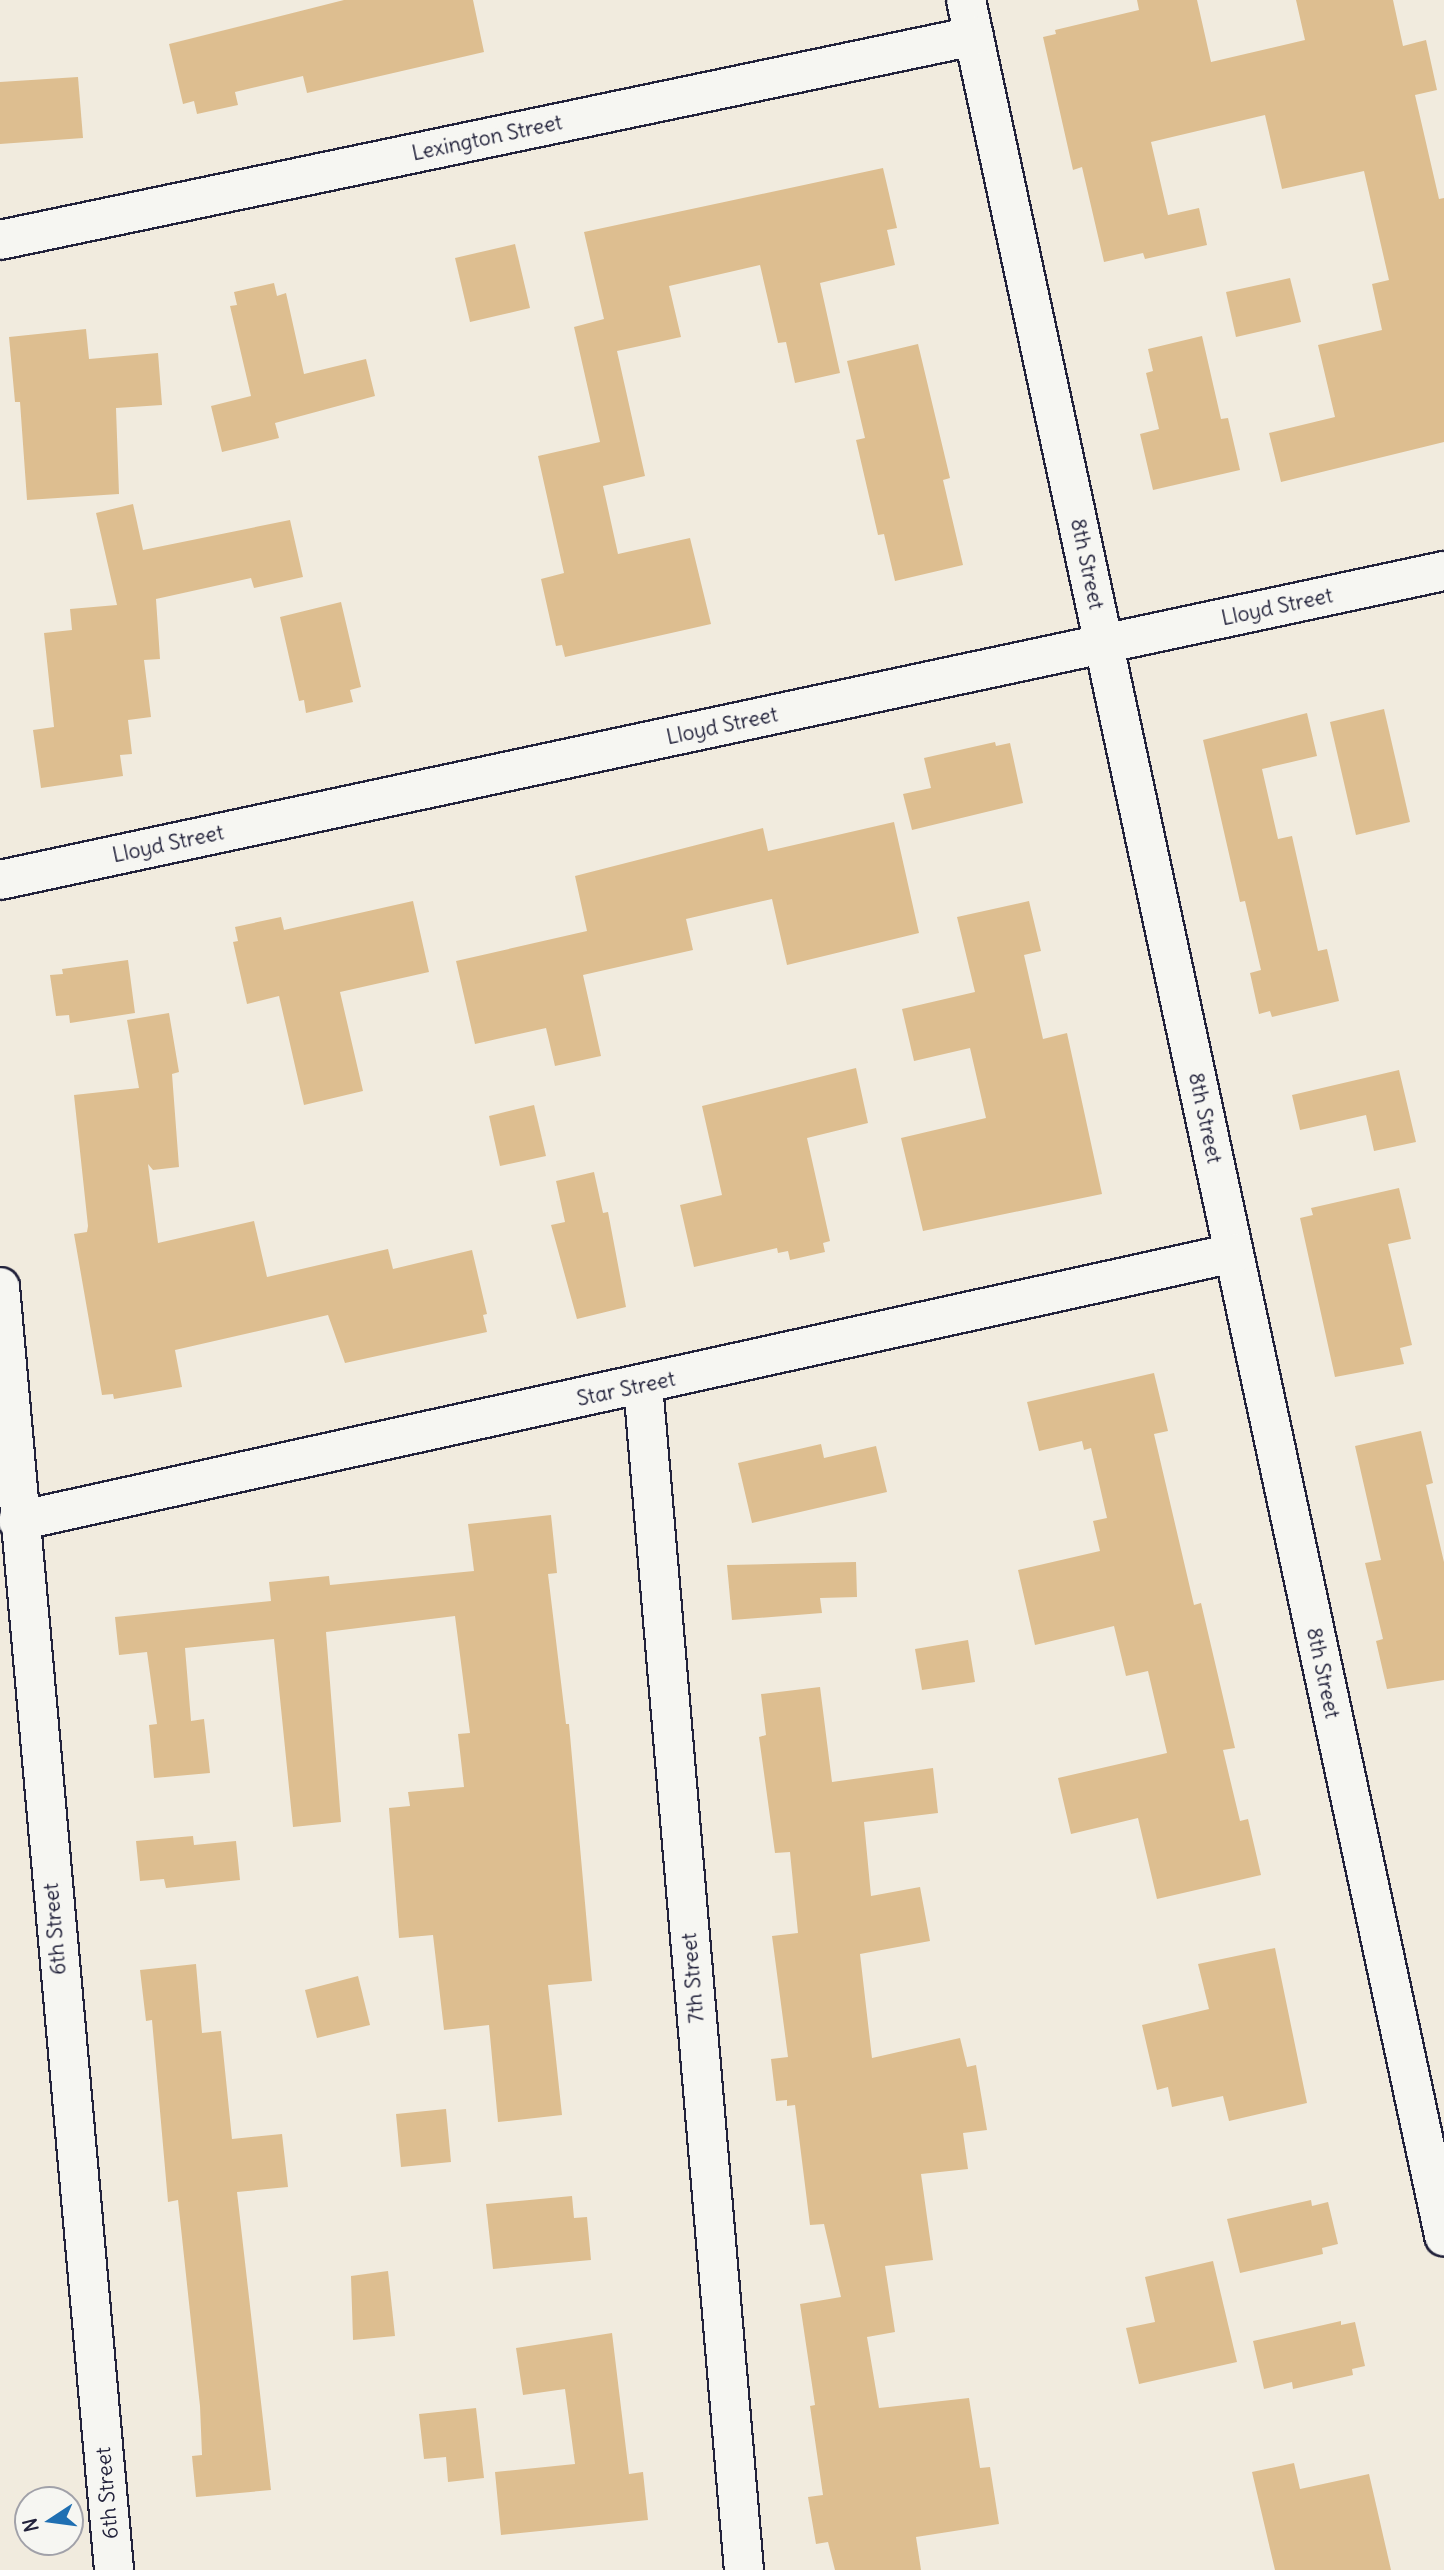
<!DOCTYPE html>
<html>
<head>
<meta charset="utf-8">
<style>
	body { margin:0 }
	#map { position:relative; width:1444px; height:2570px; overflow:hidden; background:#f1ebde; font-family:Delius,sans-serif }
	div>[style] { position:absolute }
	.building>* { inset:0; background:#ddbe90 }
	.roads { filter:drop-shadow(2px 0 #22223b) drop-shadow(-2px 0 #22223b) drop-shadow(0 2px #22223b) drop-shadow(0 -2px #22223b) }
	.minor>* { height:38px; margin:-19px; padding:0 19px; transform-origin:19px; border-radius:19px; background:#f6f6f2 }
	.secondary>* { height:38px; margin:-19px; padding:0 19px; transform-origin:19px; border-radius:19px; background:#f6f6f2 }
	span { translate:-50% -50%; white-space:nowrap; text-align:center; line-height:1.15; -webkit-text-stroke:5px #f6f6f2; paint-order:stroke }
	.street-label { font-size:21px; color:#22223b }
	.north { position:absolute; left:14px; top:2486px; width:70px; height:70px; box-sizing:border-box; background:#f6f6f2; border:2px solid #a1a1a9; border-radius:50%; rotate:257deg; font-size:19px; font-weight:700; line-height:28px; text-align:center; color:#22223b }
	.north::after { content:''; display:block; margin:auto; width:24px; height:32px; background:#1f6fb2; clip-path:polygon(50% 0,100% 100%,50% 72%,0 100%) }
</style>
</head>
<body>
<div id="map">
	<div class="building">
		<div style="clip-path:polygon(344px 0,473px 0,484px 52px,307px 93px,303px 76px,235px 92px,238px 105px,197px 114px,194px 101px,183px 104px,169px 44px)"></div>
		<div style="clip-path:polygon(1137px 0,1197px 0,1211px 62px,1305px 40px,1296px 0,1393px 0,1403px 46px,1426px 40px,1437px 90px,1415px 95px,1439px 199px,1444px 198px,1444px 442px,1281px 482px,1269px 433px,1335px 417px,1318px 345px,1382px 330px,1372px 284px,1389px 280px,1364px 171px,1282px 189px,1265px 115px,1151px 142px,1168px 215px,1199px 208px,1207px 245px,1145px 259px,1143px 253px,1104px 262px,1082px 167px,1073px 170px,1043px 37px,1056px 34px,1055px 30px,1139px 10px)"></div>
		<div style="clip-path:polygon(78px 77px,83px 138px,0 144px,0 82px)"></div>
		<div style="clip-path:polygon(883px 168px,897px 228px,887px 230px,895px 265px,820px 283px,840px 373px,795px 383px,786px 342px,778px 343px,760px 265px,669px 286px,681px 337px,617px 351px,645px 476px,603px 486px,618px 554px,690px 538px,711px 624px,565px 657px,562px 645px,556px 646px,541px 579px,564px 573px,538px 456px,600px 442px,574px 327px,604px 319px,584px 232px)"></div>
		<div style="clip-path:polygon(515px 244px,530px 308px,470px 322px,455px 258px)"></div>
		<div style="clip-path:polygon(1290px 278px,1301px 322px,1236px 337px,1226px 292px)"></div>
		<div style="clip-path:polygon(274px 283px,277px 296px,286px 293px,304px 374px,366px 359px,375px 396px,275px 423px,279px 438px,222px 452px,211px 406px,251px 396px,230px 306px,237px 305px,234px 292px)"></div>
		<div style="clip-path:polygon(86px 329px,89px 359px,158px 353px,162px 405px,116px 408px,119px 494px,27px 500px,20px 402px,15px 402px,9px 337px)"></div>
		<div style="clip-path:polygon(1202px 336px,1221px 419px,1228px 418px,1240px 470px,1153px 490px,1140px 434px,1159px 429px,1146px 373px,1153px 371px,1148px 349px)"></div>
		<div style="clip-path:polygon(918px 344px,950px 478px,943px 480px,963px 565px,895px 581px,884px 534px,878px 535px,856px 440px,865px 438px,847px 361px)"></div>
		<div style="clip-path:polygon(133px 504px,143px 550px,290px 520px,303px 577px,254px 588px,251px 578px,156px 599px,160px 659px,144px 660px,151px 717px,128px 720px,132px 754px,120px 755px,123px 776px,41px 788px,33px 730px,54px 727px,44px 633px,72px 630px,70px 609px,117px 605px,96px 513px)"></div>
		<div style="clip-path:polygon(341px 602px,361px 687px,350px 690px,353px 702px,306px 713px,304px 700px,299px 701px,280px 617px)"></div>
		<div style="clip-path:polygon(1384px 709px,1410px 822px,1356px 835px,1330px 722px)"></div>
		<div style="clip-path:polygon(1307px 713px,1317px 756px,1262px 769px,1278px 839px,1292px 836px,1318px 951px,1327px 949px,1339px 1001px,1272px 1017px,1270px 1011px,1259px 1014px,1250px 973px,1261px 970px,1245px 901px,1240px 902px,1203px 740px)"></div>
		<div style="clip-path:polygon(995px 742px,996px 746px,1010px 743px,1023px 803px,912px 830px,903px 794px,931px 788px,924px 758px)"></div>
		<div style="clip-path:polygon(894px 822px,919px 933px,787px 965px,772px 899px,686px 919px,693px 950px,583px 975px,601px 1056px,555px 1066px,546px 1028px,475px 1044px,456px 961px,587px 931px,575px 876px,763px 828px,768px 851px)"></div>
		<div style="clip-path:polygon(413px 901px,429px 972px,340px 992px,363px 1091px,304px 1105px,279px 996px,247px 1004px,233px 942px,238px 941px,235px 927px,281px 917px,284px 930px)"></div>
		<div style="clip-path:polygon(1029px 901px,1041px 951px,1024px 955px,1043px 1039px,1067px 1033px,1102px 1194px,923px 1231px,901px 1138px,986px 1118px,970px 1048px,914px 1061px,902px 1009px,975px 992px,957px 917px)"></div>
		<div style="clip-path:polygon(128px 960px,135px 1013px,70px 1023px,69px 1015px,56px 1016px,50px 975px,63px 974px,62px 969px)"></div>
		<div style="clip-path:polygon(169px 1013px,179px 1072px,172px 1074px,179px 1167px,153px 1170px,148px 1164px,158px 1243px,254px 1221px,267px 1277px,388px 1249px,393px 1269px,472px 1250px,487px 1314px,483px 1315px,487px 1332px,345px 1363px,328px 1315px,175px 1350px,182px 1387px,114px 1399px,113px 1394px,102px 1395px,74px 1234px,87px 1232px,88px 1226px,74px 1095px,139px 1088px,127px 1020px)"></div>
		<div style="clip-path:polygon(856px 1068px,868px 1123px,807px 1138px,830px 1241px,823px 1243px,825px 1252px,790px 1260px,788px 1251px,778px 1253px,777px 1248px,694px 1267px,680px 1205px,722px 1195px,702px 1106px)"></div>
		<div style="clip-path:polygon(1399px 1070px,1416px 1142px,1374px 1151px,1366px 1115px,1300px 1130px,1292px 1095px)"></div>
		<div style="clip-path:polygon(534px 1105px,546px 1156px,500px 1166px,489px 1116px)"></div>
		<div style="clip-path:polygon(594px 1172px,603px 1213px,608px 1212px,626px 1307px,577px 1319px,551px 1225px,565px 1222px,556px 1181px)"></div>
		<div style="clip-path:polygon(1399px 1188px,1411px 1239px,1388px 1244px,1412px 1345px,1400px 1348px,1404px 1364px,1335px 1377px,1300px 1218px,1313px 1215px,1311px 1208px)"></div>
		<div style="clip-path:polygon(1154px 1373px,1168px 1431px,1154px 1434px,1194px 1605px,1201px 1603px,1235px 1748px,1223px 1750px,1240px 1821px,1248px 1819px,1261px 1875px,1157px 1899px,1138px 1818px,1071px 1834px,1058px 1778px,1167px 1753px,1148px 1671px,1126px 1676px,1114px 1626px,1035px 1645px,1018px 1570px,1100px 1551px,1093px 1521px,1107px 1518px,1091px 1448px,1084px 1450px,1082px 1441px,1039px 1451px,1027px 1402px)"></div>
		<div style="clip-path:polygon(1421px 1431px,1433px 1483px,1426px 1485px,1444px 1562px,1444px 1680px,1387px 1689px,1376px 1641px,1383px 1639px,1365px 1563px,1381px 1560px,1355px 1446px)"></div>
		<div style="clip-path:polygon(821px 1444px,824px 1458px,876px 1446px,887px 1492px,752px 1523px,738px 1463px)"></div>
		<div style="clip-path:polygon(551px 1515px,557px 1573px,548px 1574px,566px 1724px,569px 1724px,592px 1981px,548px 1985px,562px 2115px,498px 2122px,489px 2025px,444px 2030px,433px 1935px,399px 1938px,389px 1808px,410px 1806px,408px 1792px,464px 1787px,458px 1734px,470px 1733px,455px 1616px,326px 1632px,341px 1822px,293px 1827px,274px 1639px,185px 1648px,191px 1721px,204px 1719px,210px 1773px,154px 1778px,149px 1725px,157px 1724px,147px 1652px,119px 1655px,115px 1617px,271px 1601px,269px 1582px,329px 1576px,330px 1585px,474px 1571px,468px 1524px)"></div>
		<div style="clip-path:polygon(856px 1562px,857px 1597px,820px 1598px,822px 1613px,732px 1620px,727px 1565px)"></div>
		<div style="clip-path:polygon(968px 1640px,975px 1682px,922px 1690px,915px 1649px)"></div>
		<div style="clip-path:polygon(820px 1687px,832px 1782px,933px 1768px,938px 1813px,864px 1822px,871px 1896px,920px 1887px,930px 1941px,860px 1954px,872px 2058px,960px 2038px,967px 2067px,976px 2065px,987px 2130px,963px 2133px,968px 2169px,921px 2174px,933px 2260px,885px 2266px,895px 2332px,867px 2337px,879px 2408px,969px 2398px,980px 2468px,990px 2467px,999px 2524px,916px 2537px,921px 2570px,835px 2570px,828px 2542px,816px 2544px,808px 2497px,823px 2495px,810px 2406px,815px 2405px,800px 2304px,841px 2297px,824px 2224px,810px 2225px,795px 2105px,787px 2106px,787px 2100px,776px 2101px,771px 2059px,788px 2057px,772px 1936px,798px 1933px,790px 1852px,775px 1853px,759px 1737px,766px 1735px,761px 1694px)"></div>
		<div style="clip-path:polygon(193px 1836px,194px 1845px,236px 1841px,240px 1880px,166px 1888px,164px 1879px,140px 1881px,136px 1841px)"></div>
		<div style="clip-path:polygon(1275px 1948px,1307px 2103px,1229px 2121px,1223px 2096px,1172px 2107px,1168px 2087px,1157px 2090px,1142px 2025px,1209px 2009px,1198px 1964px)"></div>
		<div style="clip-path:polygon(196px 1964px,202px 2033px,221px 2031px,232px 2139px,282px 2134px,288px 2187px,237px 2192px,271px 2490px,196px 2497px,192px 2456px,202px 2455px,200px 2406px,178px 2200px,168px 2202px,152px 2020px,146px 2021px,140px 1970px)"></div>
		<div style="clip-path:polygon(358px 1976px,370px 2025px,317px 2038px,305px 1990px)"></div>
		<div style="clip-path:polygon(446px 2109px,451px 2162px,401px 2167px,396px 2114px)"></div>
		<div style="clip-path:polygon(572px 2196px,574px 2218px,587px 2217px,591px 2260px,493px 2269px,486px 2204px)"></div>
		<div style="clip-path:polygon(1311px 2200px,1312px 2206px,1328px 2202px,1338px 2244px,1322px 2248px,1323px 2254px,1240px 2273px,1227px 2219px)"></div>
		<div style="clip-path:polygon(1213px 2261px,1237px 2362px,1139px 2384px,1126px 2328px,1155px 2322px,1145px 2277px)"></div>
		<div style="clip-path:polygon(388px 2271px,395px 2336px,353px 2340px,351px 2276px)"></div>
		<div style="clip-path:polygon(1341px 2321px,1341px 2325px,1355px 2322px,1365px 2366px,1352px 2369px,1353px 2375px,1293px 2389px,1292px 2382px,1264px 2389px,1253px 2341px)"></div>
		<div style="clip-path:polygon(612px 2333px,629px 2474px,643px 2472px,648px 2520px,501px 2535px,495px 2472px,575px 2464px,565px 2389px,523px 2395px,516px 2348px)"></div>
		<div style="clip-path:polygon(476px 2408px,484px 2478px,448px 2482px,446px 2457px,424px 2459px,419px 2414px)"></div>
		<div style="clip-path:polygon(1294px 2463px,1300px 2489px,1369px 2474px,1391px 2570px,1275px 2570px,1252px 2472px)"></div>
	</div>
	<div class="roads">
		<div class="minor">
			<div style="left:966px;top:0;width:2287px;rotate:77.93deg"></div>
			<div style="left:0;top:240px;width:995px;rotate:-11.83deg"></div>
			<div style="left:0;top:880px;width:1477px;rotate:-12.08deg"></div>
			<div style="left:643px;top:1385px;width:1189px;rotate:85.13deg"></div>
			<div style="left:18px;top:1521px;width:1245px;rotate:-12.43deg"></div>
		</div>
		<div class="secondary">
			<div style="left:0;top:1287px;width:1288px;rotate:84.92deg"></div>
		</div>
	</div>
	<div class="street-label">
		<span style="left:487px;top:138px;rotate:-12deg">Lexington Street</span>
		<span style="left:1087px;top:564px;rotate:78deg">8th Street</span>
		<span style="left:1277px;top:607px;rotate:-12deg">Lloyd Street</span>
		<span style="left:722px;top:726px;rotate:-12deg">Lloyd Street</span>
		<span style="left:168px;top:844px;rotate:-12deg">Lloyd Street</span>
		<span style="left:1205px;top:1118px;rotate:78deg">8th Street</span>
		<span style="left:626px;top:1389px;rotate:-12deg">Star Street</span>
		<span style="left:1323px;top:1673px;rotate:78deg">8th Street</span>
		<span style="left:55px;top:1929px;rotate:-95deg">6th Street</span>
		<span style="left:693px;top:1978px;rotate:-95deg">7th Street</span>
		<span style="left:107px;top:2493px;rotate:-95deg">6th Street</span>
	</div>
	<div class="north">N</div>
</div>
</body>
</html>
